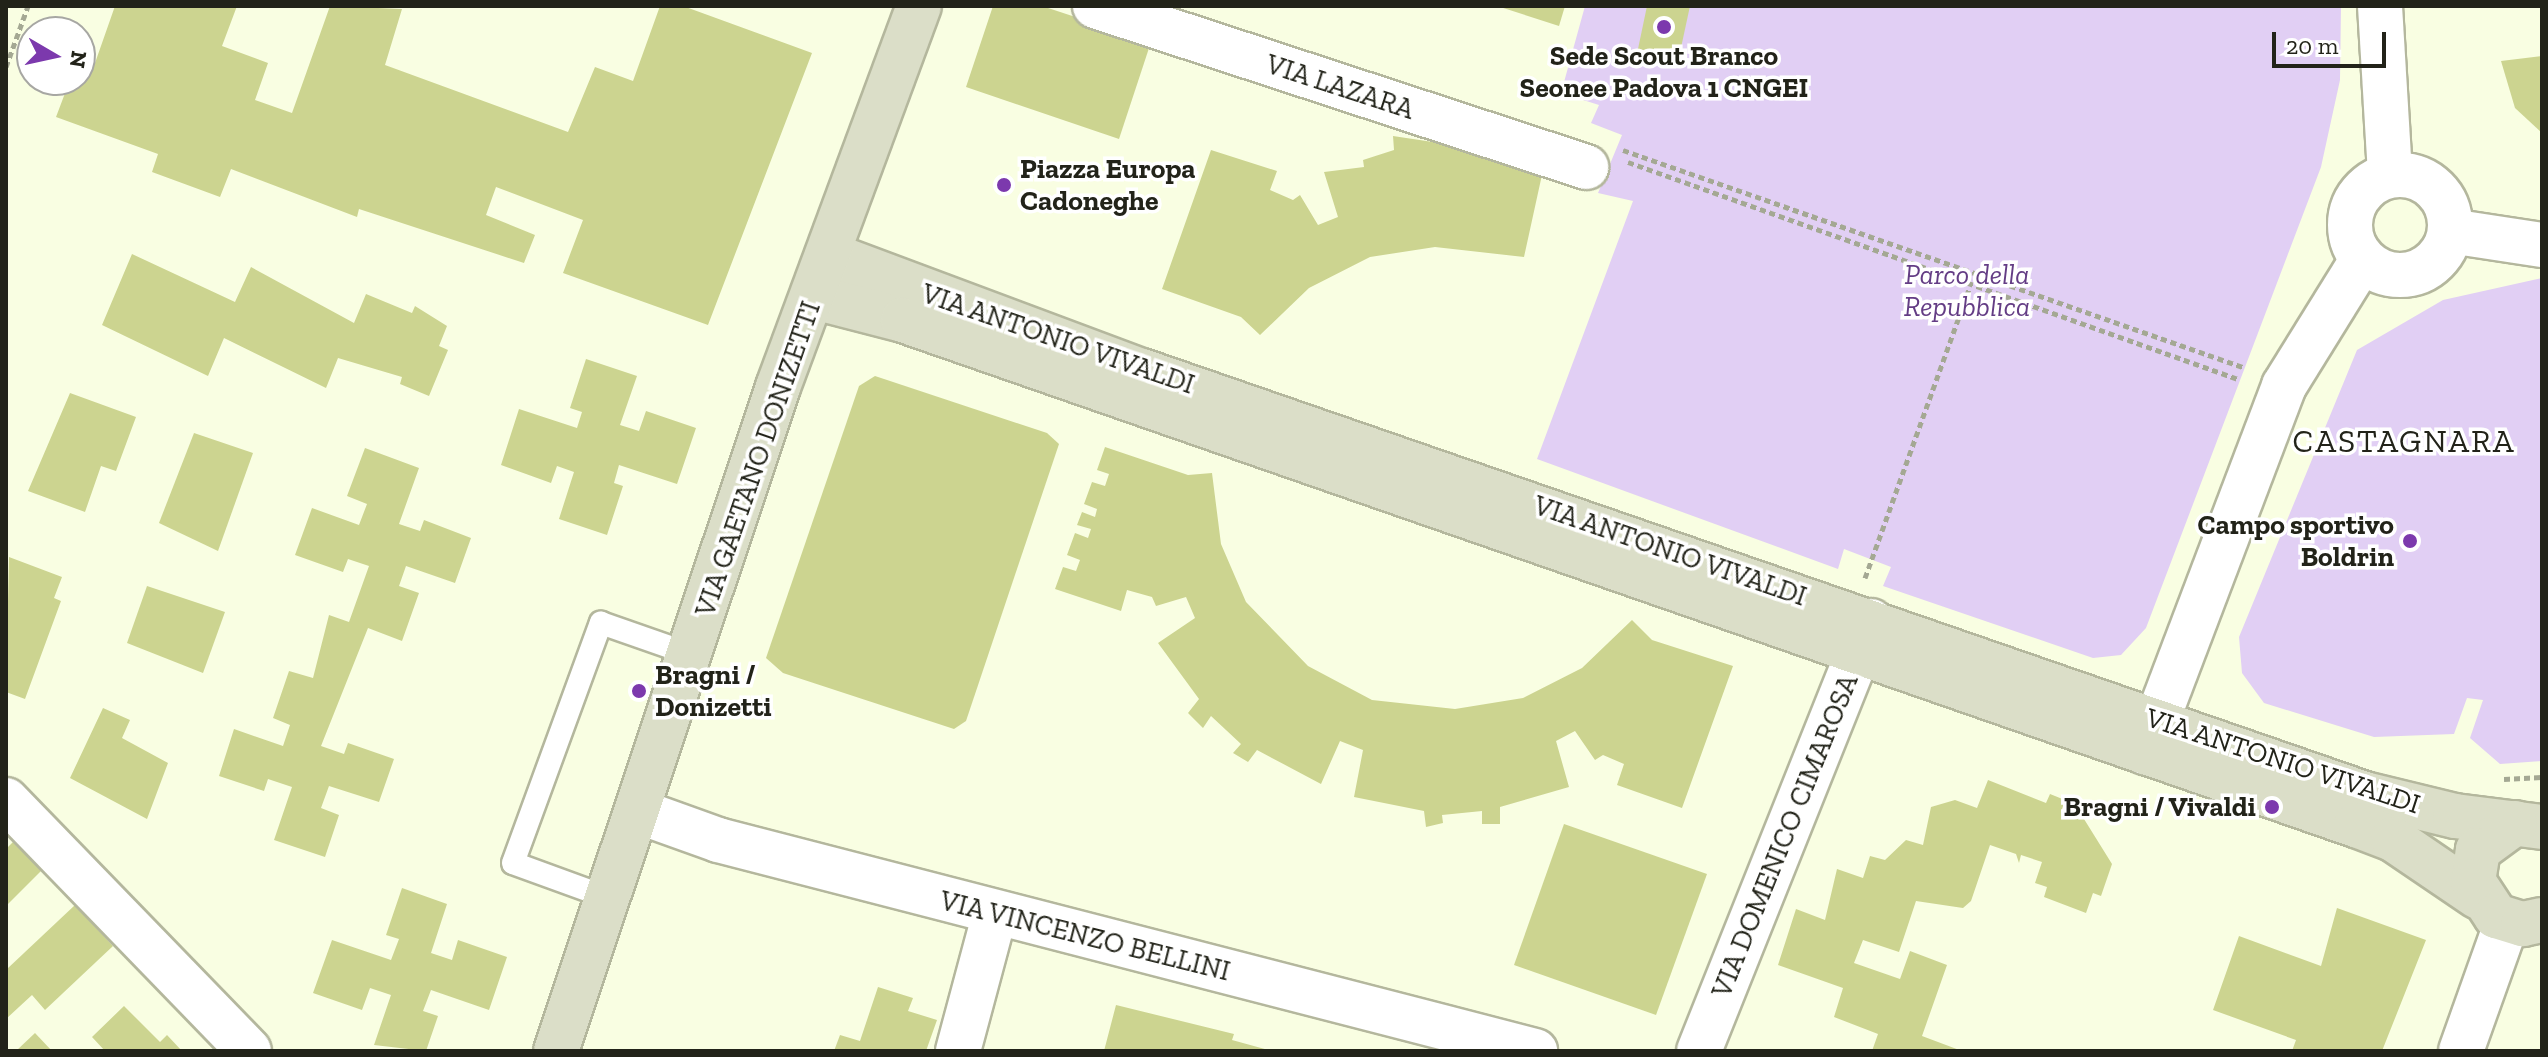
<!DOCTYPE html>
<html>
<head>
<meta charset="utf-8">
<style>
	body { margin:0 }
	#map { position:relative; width:2548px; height:1057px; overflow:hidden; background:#f9fee2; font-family:"Zilla Slab",serif }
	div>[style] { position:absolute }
	.green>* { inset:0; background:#e1cff4 }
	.building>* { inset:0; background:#ccd490 }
	.path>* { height:5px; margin-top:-2.5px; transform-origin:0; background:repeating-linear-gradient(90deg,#a4a893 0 6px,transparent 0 10px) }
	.roads { filter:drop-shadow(2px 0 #b4b79d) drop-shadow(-2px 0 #b4b79d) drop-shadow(0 2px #b4b79d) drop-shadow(0 -2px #b4b79d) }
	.lane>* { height:22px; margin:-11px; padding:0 11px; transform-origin:11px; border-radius:11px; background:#fff }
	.street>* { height:44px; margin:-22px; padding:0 22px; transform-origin:22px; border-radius:22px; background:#fff }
	.street>.ring { margin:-22px; padding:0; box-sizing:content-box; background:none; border:44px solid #fff; border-radius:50% }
	.secondary>* { height:44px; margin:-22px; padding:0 22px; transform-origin:22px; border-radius:22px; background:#dbdec8 }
	.dots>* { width:22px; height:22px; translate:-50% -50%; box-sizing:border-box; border:4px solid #fff; border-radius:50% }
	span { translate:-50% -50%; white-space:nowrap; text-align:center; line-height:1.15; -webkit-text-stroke:7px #fff; paint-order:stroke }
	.poi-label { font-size:28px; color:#222319; font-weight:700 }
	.left { translate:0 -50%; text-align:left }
	.right { translate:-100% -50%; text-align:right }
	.street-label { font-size:28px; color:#222319 }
	.park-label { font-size:28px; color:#643d85; font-style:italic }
	.quarter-label { font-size:32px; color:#222319; letter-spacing:2px }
	.frame { position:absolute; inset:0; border:8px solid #222319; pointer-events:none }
	.north { position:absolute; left:16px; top:16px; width:80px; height:80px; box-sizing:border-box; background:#fff; border:2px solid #a7a7a3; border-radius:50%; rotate:99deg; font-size:22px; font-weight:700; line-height:32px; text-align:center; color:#222319 }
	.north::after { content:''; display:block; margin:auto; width:28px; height:36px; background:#7c39ad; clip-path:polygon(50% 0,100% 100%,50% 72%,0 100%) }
	.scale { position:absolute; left:2272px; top:32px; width:114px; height:36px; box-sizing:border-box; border:4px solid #222319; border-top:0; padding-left:10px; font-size:24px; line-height:28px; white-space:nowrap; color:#222319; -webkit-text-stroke:6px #fff; paint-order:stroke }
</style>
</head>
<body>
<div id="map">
	<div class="green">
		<div style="clip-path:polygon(1585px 6px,2341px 6px,2340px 80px,2321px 167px,2146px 628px,2121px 655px,2093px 658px,1883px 586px,1891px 567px,1844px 549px,1838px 569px,1537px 459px,1633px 201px,1598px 193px,1622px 135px,1591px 123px,1599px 105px,1561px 93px)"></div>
		<div style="clip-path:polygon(2542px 278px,2542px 761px,2500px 764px,2470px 738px,2483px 700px,2467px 698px,2454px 734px,2374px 737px,2264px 703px,2242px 673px,2239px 637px,2357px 350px,2443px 300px)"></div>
	</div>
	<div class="building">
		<div style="clip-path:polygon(115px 6px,237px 6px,222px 46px,268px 63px,255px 100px,292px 113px,330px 6px,402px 9px,385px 65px,568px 132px,595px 67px,633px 81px,660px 6px,683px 6px,812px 53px,708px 325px,563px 273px,583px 220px,496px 187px,486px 215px,535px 235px,524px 263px,359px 209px,357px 217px,231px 169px,220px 197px,152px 172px,158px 154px,56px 117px,70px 80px,80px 80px,80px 58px,95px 63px)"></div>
		<div style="clip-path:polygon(993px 6px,1042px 6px,1151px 42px,1119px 139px,966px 87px)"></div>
		<div style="clip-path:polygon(1497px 6px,1565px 6px,1559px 26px)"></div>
		<div style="clip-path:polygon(1647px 6px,1690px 6px,1679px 57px,1638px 49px)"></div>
		<div style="clip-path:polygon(2542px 56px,2542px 133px,2515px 108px,2501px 61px)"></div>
		<div style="clip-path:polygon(1446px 132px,1545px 161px,1524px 257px,1435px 247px,1370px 257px,1309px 288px,1260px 335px,1241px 317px,1162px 289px,1211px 150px,1277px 171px,1270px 190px,1293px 200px,1300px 195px,1318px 225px,1338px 217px,1324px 172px,1364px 167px,1363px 160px,1394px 150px,1393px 136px,1446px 144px)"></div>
		<div style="clip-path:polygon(132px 254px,235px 302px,251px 267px,354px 323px,366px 294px,412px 313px,415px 306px,447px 326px,439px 346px,448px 350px,429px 396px,400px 384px,402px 377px,338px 358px,326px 388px,224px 338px,208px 376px,102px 325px)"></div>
		<div style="clip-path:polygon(586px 359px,637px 376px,620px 425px,639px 431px,646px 411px,696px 428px,677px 484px,619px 465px,614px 483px,623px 486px,607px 535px,559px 519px,574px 472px,557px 466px,551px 483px,501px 465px,519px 409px,577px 428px,582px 412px,570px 408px)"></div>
		<div style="clip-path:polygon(875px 376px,1047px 433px,1059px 444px,966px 721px,954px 729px,783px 673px,766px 658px,859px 386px)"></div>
		<div style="clip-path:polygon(70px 393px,136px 417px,116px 471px,101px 466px,85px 512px,28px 491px)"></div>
		<div style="clip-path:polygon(194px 433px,253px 453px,218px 551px,159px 523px)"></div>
		<div style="clip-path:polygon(1105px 447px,1188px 475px,1212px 473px,1221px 544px,1246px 602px,1308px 666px,1372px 700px,1455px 709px,1523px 698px,1582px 668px,1632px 620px,1652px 640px,1733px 666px,1682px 808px,1617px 785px,1624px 764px,1603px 755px,1595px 760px,1575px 731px,1556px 741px,1569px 787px,1500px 807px,1500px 824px,1482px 824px,1482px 811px,1442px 815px,1443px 823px,1426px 827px,1424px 811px,1354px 797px,1363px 750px,1340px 741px,1321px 784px,1257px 750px,1248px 762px,1233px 753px,1241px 744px,1211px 716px,1203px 728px,1188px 713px,1199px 699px,1158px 643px,1195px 618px,1186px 597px,1156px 606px,1152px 597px,1127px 590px,1121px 611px,1055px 589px,1063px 567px,1076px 571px,1080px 560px,1067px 555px,1075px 533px,1088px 538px,1091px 529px,1077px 525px,1082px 512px,1095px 517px,1097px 509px,1084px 504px,1092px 482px,1105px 486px,1109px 474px,1097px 470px)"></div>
		<div style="clip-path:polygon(365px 448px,419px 468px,399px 524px,420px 531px,424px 520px,471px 538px,455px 583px,406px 566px,399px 586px,419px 593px,402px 641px,368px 628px,321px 746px,344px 754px,348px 743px,394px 759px,379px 802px,329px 786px,321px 808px,339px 815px,325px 857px,274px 840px,292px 787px,268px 779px,264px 791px,219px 776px,234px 729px,283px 746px,290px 725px,273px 718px,289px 671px,313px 678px,329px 615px,349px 622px,369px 566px,348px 559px,343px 572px,295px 555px,312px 508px,359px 525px,367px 504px,347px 496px)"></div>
		<div style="clip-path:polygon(9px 557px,62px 577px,54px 598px,61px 601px,25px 699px,6px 692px)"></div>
		<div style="clip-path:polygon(147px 586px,225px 612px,203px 673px,127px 643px)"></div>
		<div style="clip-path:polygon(103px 708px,130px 720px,122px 738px,168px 763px,147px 819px,70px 778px)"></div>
		<div style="clip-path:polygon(1988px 780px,2046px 803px,2050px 794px,2065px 800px,2061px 812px,2084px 819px,2112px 864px,2101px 896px,2093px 893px,2086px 913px,2044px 897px,2047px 887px,2035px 883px,2042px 862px,2021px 855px,2019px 863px,2016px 854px,1990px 845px,1971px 901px,1963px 908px,1916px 901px,1899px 952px,1863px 940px,1854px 963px,1900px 979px,1910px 951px,1947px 965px,1922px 1036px,1962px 1051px,1872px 1051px,1878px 1034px,1834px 1017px,1843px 988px,1778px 965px,1796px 909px,1825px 920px,1837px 869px,1863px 878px,1870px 856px,1885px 860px,1906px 840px,1923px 845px,1931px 807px,1955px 800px,1977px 808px)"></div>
		<div style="clip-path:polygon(1564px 824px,1707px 874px,1656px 1015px,1514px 965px)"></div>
		<div style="clip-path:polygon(14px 841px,42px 870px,6px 906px,6px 849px)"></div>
		<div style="clip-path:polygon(402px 888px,447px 904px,431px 953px,452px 960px,458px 940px,507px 957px,489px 1010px,431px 990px,423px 1011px,438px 1016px,426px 1051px,374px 1045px,391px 995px,370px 988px,362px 1010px,313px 993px,332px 940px,391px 960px,399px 939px,386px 935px)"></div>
		<div style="clip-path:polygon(75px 905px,113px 946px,45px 1010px,32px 995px,6px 1019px,7px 969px)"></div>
		<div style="clip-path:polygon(2337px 908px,2426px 940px,2382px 1051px,2292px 1051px,2296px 1040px,2213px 1010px,2239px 936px,2321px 966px)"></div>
		<div style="clip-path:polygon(878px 987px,913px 998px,908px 1011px,937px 1020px,926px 1051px,834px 1051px,840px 1035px,860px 1041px)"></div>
		<div style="clip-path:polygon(1116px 1005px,1234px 1034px,1232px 1040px,1272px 1051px,1104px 1051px)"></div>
		<div style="clip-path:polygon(124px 1006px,160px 1042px,167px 1035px,182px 1051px,105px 1051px,92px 1037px)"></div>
		<div style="clip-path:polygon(35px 1033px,52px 1051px,16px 1051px)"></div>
	</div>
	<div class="path">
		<div style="left:6px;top:67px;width:65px;rotate:-70.2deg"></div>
		<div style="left:1623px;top:150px;width:657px;rotate:19.29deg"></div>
		<div style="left:1628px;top:162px;width:647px;rotate:19.58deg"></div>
		<div style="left:1865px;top:578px;width:309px;rotate:-70.2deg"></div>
		<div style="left:2504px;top:779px;width:38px;rotate:-3deg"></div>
	</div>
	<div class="roads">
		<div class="lane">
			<div style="left:609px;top:898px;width:102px;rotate:-160deg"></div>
			<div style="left:513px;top:863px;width:256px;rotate:-69.9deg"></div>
			<div style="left:601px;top:623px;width:94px;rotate:19.2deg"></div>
		</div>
		<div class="street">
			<div style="left:1095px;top:6px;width:517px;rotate:18.15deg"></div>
			<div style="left:2380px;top:6px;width:169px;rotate:86.6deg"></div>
			<div class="ring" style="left:2350px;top:175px;width:56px;height:56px"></div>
			<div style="left:2450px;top:231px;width:93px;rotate:8.7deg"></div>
			<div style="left:2145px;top:752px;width:392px;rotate:-69.2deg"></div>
			<div style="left:2284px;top:386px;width:148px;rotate:-58.2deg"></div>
			<div style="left:6px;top:800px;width:349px;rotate:45.9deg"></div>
			<div style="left:640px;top:812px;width:83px;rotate:19.7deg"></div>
			<div style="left:718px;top:840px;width:844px;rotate:14.48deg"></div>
			<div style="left:958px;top:1051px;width:143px;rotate:-75deg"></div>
			<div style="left:1699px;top:1051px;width:463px;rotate:-68.2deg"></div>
			<div style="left:2461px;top:1051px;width:137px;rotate:-70.4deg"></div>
		</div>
		<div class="secondary">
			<div style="left:831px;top:255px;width:332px;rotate:20.5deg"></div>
			<div style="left:1142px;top:371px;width:1294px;rotate:19.08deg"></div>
			<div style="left:2365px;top:794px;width:93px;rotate:13.7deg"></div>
			<div style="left:2455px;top:816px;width:88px;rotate:7.2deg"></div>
			<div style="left:814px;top:297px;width:92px;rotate:14.5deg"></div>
			<div style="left:903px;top:320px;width:1538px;rotate:19.17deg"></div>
			<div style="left:2356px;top:825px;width:40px;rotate:21deg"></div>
			<div style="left:2393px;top:839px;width:102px;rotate:34.2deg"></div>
			<div style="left:2515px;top:823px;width:46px;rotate:143.9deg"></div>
			<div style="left:2478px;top:850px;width:31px;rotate:99deg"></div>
			<div style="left:2473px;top:881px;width:42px;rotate:56.7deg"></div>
			<div style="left:2496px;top:916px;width:28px;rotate:17deg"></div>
			<div style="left:2523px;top:924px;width:19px;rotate:-12deg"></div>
			<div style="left:556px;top:1051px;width:700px;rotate:-71.51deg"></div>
			<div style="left:778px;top:387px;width:406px;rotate:-69.7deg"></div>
		</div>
	</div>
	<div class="dots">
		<div style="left:1664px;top:27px;background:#7c39ad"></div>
		<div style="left:1004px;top:185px;background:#7c39ad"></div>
		<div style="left:2410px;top:541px;background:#7c39ad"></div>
		<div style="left:639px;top:691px;background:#7c39ad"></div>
		<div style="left:2272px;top:807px;background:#7c39ad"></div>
	</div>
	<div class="poi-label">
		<span style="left:1664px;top:72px">Sede Scout Branco<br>Seonee Padova 1 CNGEI</span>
		<span class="left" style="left:1020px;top:185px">Piazza Europa<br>Cadoneghe</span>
		<span class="right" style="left:2394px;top:541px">Campo sportivo<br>Boldrin</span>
		<span class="left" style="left:655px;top:691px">Bragni /<br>Donizetti</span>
		<span class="right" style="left:2256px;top:807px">Bragni / Vivaldi</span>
	</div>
	<div class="street-label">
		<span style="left:1340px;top:87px;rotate:18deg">VIA LAZARA</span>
		<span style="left:1058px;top:339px;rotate:19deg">VIA ANTONIO VIVALDI</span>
		<span style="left:758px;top:459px;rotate:-71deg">VIA GAETANO DONIZETTI</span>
		<span style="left:1670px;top:551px;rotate:19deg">VIA ANTONIO VIVALDI</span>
		<span style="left:2283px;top:761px;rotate:18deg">VIA ANTONIO VIVALDI</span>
		<span style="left:1785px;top:836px;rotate:-68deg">VIA DOMENICO CIMAROSA</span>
		<span style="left:1085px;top:936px;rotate:14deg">VIA VINCENZO BELLINI</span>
	</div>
	<div class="park-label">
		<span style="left:1967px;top:291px">Parco della<br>Repubblica</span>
	</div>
	<div class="quarter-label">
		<span style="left:2404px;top:441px">CASTAGNARA</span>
	</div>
	<div class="frame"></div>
	<div class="north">N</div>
	<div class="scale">20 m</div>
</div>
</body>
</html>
